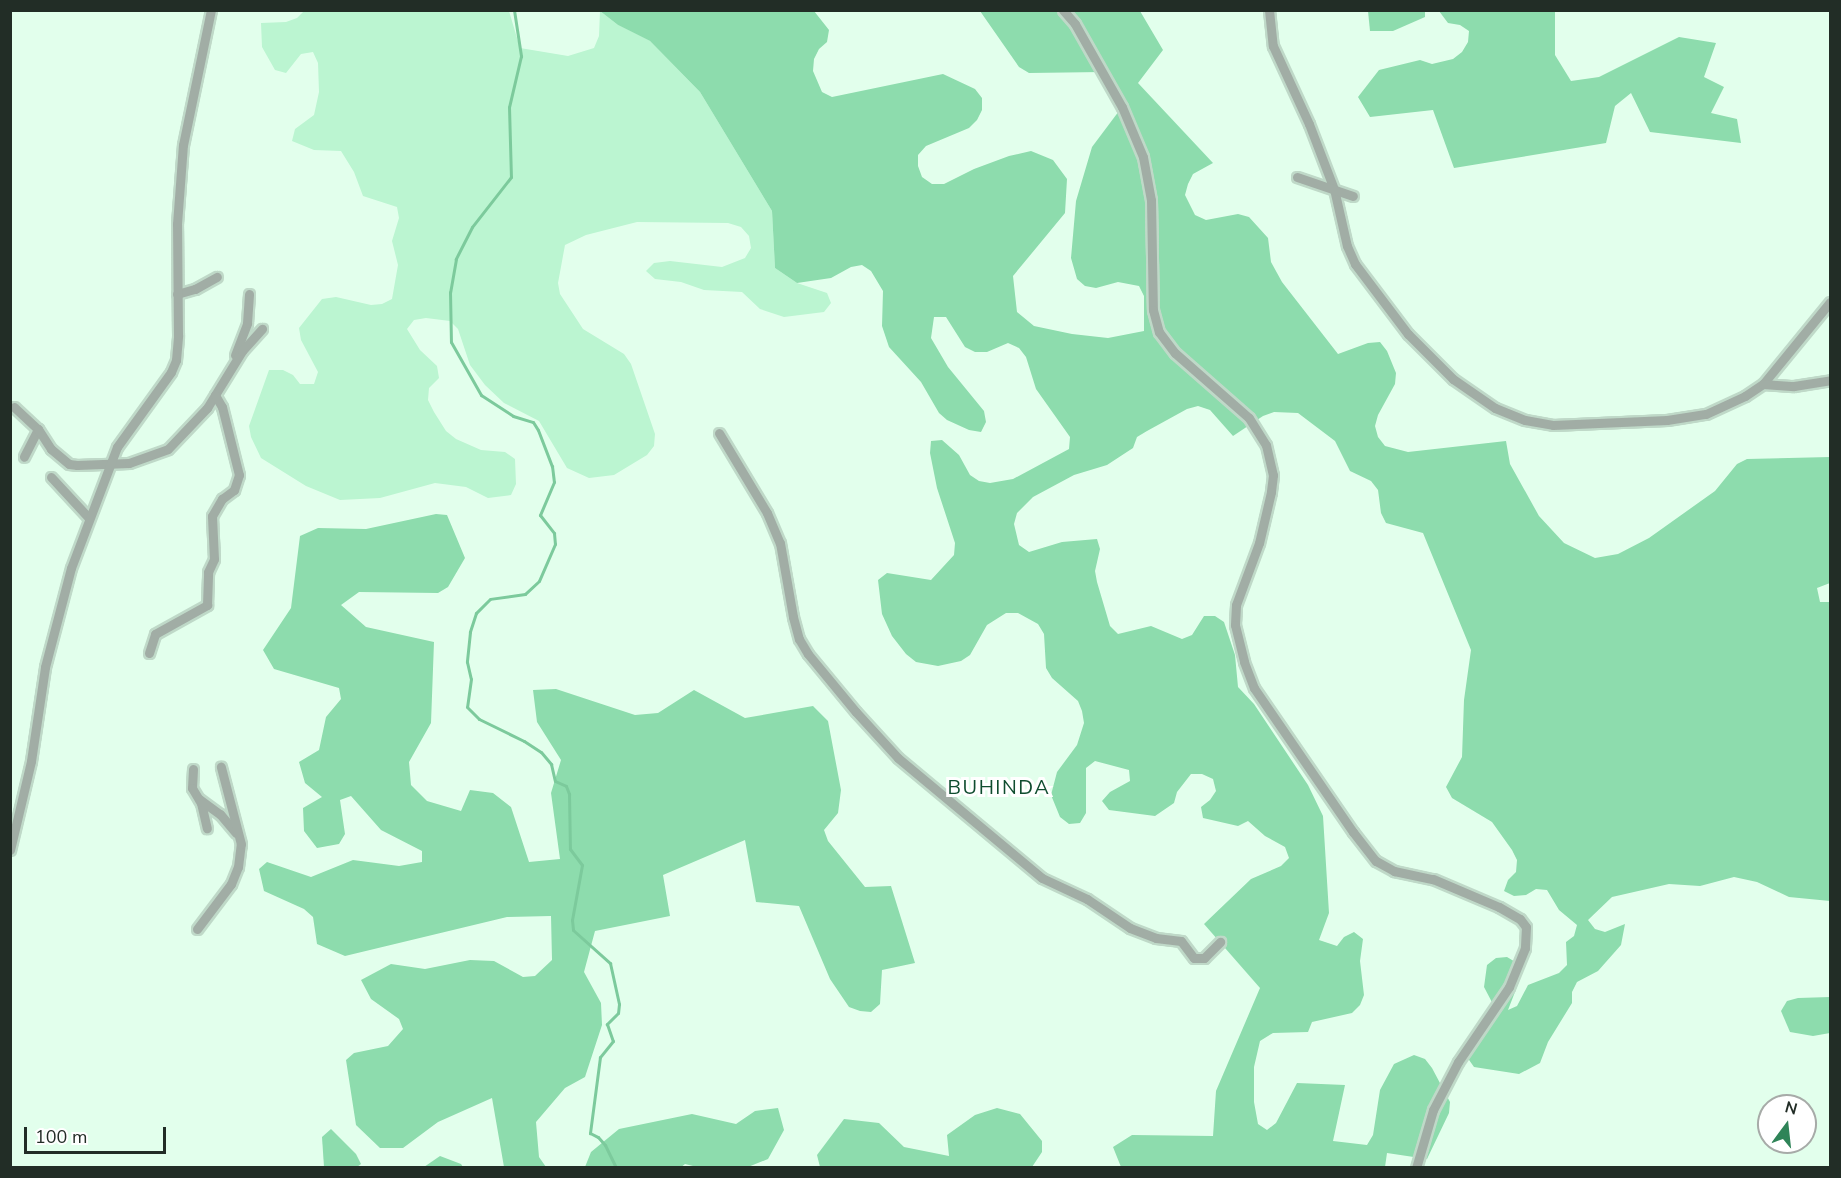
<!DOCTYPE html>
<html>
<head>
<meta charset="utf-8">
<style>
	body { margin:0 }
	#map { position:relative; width:1841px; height:1178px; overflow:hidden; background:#e2ffec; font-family:"Nunito Sans",sans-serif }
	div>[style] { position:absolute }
	.green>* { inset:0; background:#bbf5d1 }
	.forest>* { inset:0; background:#8ddcad }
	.stream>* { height:3px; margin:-1.5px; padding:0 1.5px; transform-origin:1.5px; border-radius:1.5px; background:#7cca9c }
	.roads { filter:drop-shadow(2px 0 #bfd9c8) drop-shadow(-2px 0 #bfd9c8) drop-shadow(0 2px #bfd9c8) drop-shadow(0 -2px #bfd9c8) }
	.minor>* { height:9px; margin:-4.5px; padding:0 4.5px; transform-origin:4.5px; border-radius:4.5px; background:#a1ada5 }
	span { translate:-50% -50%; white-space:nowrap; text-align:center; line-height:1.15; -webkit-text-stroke:6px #fff; paint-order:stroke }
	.quarter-label { font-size:20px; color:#0f4d2f; letter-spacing:1.5px }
	.frame { position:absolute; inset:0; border:12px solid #222d26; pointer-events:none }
	.north { position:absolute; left:1757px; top:1094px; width:60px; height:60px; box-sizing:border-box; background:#fff; border:2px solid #a7aba8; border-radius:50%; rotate:15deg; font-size:16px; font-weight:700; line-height:24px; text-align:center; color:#222d26 }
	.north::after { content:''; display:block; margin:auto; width:21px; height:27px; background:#2f8458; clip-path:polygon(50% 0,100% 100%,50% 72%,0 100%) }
	.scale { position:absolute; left:24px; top:1127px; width:142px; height:27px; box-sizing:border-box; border:3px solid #222d26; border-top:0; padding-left:8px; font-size:18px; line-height:21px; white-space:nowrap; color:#222d26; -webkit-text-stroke:4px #fff; paint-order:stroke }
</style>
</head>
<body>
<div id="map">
	<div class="green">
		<div style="clip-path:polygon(304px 11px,509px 11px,520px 48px,568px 56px,594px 48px,599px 36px,600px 11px,618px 25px,650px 41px,700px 92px,772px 211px,775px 268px,797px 283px,827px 293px,831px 303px,824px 312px,784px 317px,760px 309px,742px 292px,704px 290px,681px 282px,655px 279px,646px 271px,654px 263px,670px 261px,722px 267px,745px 258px,751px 248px,749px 236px,741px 227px,728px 223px,637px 222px,586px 235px,565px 245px,558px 283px,560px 294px,583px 329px,624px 354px,631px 364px,655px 434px,654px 446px,647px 455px,614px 475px,589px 478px,567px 468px,539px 421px,504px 403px,485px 385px,470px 365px,458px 329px,450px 321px,426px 318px,414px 320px,407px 329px,420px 350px,437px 366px,439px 378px,429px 388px,428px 400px,434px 412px,446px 431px,456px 439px,481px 450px,505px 452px,515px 459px,516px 484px,511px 495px,488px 498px,466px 487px,435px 483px,380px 498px,340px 500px,306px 486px,261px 458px,251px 437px,249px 426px,269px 370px,283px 370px,293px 375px,300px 384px,314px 384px,318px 372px,301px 340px,299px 328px,322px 299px,336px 297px,371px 305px,382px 304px,392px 299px,398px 265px,392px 241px,399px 218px,397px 207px,363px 196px,354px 172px,341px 151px,314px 150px,292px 141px,295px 129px,314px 115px,319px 92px,318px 63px,313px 52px,301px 54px,286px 73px,275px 70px,262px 47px,261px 23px,286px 22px,297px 18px)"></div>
	</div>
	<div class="forest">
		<div style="clip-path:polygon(600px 11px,814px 11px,829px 30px,827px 42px,819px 49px,814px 59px,813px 71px,822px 92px,832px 97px,943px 74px,975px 89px,982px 98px,982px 110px,977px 120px,969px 128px,926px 146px,918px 155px,918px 166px,922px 177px,932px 184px,944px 184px,974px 169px,1009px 156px,1031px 151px,1053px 160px,1067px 179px,1065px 213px,1013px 276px,1017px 312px,1034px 326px,1072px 334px,1108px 338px,1144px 331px,1144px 296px,1139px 286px,1118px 282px,1096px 288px,1085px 286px,1077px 279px,1071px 258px,1076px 201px,1092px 147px,1122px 107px,1102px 72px,1029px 73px,1019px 67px,980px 11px,1140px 11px,1163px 50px,1138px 83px,1213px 163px,1193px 174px,1188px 184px,1185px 195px,1195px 215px,1206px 220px,1238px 214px,1249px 217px,1268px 238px,1271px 262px,1282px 282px,1338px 354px,1368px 343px,1380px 342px,1387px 351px,1396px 373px,1395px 384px,1378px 415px,1375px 426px,1378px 437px,1385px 446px,1408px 452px,1506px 441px,1510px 464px,1539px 516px,1564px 543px,1595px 558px,1618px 554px,1649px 538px,1715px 491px,1737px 464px,1747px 459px,1830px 457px,1830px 583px,1817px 588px,1820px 602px,1830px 602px,1830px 901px,1789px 897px,1757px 882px,1734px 877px,1700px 886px,1669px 884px,1612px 897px,1588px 920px,1595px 929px,1605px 932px,1625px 924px,1621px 945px,1598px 971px,1577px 982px,1572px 992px,1572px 1003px,1548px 1042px,1540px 1063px,1519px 1074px,1474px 1067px,1467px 1057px,1471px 1046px,1495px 1008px,1484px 987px,1487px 965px,1496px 958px,1507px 957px,1517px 963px,1520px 979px,1508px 1010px,1517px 1006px,1528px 985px,1559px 973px,1567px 965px,1566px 942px,1574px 936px,1577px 925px,1559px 910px,1547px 890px,1536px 889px,1526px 895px,1514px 896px,1504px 891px,1508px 880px,1516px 872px,1517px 860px,1512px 850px,1492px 822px,1452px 798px,1446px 787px,1462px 757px,1464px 700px,1471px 650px,1423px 533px,1386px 523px,1381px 513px,1378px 490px,1371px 481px,1350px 471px,1335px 441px,1298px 413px,1274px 412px,1263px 416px,1233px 436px,1210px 410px,1198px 406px,1187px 409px,1147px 431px,1137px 437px,1133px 448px,1107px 465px,1074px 475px,1033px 497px,1017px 513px,1014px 524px,1019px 545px,1029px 552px,1062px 542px,1097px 539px,1100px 549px,1095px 571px,1097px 582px,1110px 626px,1118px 634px,1151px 626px,1182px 639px,1192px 635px,1204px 616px,1215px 616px,1224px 622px,1235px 655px,1238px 687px,1254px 704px,1308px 785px,1323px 816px,1329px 913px,1319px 940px,1337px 946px,1344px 937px,1354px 932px,1363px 939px,1360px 961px,1364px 995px,1360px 1005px,1352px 1013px,1312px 1022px,1308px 1032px,1273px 1033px,1260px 1041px,1254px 1067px,1254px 1102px,1258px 1124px,1267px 1130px,1276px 1123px,1297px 1083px,1345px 1085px,1333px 1141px,1367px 1145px,1373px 1135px,1380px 1090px,1394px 1064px,1414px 1055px,1425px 1059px,1432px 1068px,1450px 1102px,1449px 1113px,1427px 1159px,1387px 1153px,1385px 1167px,1121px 1167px,1113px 1147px,1132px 1135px,1213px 1136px,1216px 1091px,1260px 988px,1204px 924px,1251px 879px,1281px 866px,1289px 858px,1285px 847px,1265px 836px,1248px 821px,1238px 826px,1203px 818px,1201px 807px,1210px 800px,1216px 791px,1213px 779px,1202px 774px,1191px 774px,1177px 792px,1174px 803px,1155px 816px,1109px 810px,1102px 801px,1110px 792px,1130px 781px,1129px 770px,1095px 761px,1086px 768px,1086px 813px,1080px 823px,1069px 824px,1060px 817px,1051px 795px,1057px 772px,1077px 745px,1084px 723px,1082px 711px,1078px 701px,1052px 678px,1046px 668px,1044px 634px,1038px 624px,1018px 613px,1006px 613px,987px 625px,970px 655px,961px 661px,938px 666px,916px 662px,906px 654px,892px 636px,882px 614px,878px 580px,887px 573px,931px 580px,954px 555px,955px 543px,937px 488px,930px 453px,931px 441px,942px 440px,959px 455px,970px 475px,979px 481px,990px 483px,1013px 479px,1069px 449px,1070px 437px,1036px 389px,1026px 357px,1019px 348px,1008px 343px,987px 352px,975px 352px,965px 347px,946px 317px,934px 317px,931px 338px,948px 367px,984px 411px,986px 422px,981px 432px,969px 430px,947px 420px,939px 413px,921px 382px,889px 347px,882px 326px,883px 291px,871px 271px,862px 265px,851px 267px,831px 278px,797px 283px,775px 268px,772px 211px,700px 92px,650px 41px,618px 25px)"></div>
		<div style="clip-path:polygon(1368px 11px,1425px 11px,1425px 17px,1393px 31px,1370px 31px)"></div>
		<div style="clip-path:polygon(1439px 11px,1628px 11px,1555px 12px,1555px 55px,1571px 81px,1599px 77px,1679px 37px,1716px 43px,1704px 77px,1724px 87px,1711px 113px,1737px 119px,1741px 143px,1650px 132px,1631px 93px,1615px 106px,1606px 143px,1454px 168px,1433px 110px,1370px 117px,1358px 97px,1379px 70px,1420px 60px,1432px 64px,1453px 59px,1462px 52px,1468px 42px,1469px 31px,1460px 25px,1448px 23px)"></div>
		<div style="clip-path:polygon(436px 514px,447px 515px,465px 558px,448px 587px,438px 593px,359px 592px,341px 605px,366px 627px,434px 642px,431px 723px,409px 762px,411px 785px,427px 801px,461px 811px,470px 790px,493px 793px,511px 807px,529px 862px,560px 859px,551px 793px,561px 760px,537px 722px,533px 690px,556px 689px,635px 715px,658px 713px,694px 690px,745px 718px,813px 706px,828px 721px,841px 790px,838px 813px,824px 830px,828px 841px,865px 887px,891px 886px,915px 963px,882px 970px,880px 1004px,871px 1012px,860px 1011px,849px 1007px,830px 979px,799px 906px,756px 902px,745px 840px,663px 875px,670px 916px,595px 931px,584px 972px,601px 1003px,602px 1025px,585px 1077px,565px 1088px,536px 1122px,539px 1157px,546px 1167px,504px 1167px,492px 1098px,438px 1122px,403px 1148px,380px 1148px,356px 1125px,346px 1060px,354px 1053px,388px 1046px,403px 1029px,399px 1019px,371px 999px,361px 980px,391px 964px,425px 969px,470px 960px,494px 961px,523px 977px,535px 976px,552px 960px,551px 916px,507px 917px,345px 956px,317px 944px,313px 917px,304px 909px,264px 891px,259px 869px,267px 862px,311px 877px,353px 860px,399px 866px,422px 862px,422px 851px,381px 830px,351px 796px,340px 800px,345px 834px,339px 844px,317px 848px,304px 831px,303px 808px,322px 797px,305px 783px,299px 762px,319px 750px,326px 717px,341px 699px,339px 688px,274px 669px,263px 650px,291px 608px,300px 536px,318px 528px,366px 529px)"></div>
		<div style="clip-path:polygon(1830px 997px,1830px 1033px,1813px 1036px,1790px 1032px,1781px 1011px,1787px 1001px,1798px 998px)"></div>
		<div style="clip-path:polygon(778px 1108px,784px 1130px,768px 1159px,748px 1167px,697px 1167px,685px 1164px,680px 1168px,585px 1167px,591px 1152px,619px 1129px,692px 1114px,736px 1124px,755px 1111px)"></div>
		<div style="clip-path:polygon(997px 1108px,1020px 1114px,1042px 1141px,1042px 1152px,1032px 1167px,820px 1167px,817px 1155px,844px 1119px,879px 1123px,904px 1147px,949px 1156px,947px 1135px,975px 1115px)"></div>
		<div style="clip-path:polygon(331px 1129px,356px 1154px,361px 1164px,357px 1167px,324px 1167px,322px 1137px)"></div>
		<div style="clip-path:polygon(440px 1156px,461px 1164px,463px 1167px,424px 1167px)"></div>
	</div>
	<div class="stream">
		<div style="left:514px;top:10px;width:47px;rotate:81.3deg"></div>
		<div style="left:521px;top:56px;width:52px;rotate:103.2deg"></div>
		<div style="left:509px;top:107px;width:70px;rotate:88.4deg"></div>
		<div style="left:511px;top:177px;width:63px;rotate:128deg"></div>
		<div style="left:472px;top:227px;width:36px;rotate:117deg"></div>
		<div style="left:456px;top:259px;width:34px;rotate:100deg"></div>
		<div style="left:450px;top:292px;width:50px;rotate:88.9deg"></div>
		<div style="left:451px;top:342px;width:61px;rotate:60.5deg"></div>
		<div style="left:481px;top:395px;width:38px;rotate:33deg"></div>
		<div style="left:513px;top:416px;width:21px;rotate:17deg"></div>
		<div style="left:533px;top:422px;width:9px;rotate:58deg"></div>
		<div style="left:538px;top:430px;width:39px;rotate:69deg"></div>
		<div style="left:552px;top:466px;width:16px;rotate:83deg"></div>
		<div style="left:554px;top:482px;width:36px;rotate:113deg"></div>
		<div style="left:540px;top:515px;width:23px;rotate:52deg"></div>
		<div style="left:554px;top:533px;width:11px;rotate:85deg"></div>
		<div style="left:555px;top:544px;width:40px;rotate:113.4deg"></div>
		<div style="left:539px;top:581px;width:19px;rotate:137deg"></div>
		<div style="left:525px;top:594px;width:35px;rotate:172deg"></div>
		<div style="left:490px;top:599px;width:20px;rotate:135deg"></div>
		<div style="left:476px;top:613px;width:20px;rotate:108deg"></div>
		<div style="left:470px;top:632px;width:30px;rotate:96deg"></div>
		<div style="left:467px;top:662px;width:17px;rotate:77deg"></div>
		<div style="left:471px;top:679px;width:28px;rotate:98deg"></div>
		<div style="left:467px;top:707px;width:17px;rotate:45deg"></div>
		<div style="left:479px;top:719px;width:50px;rotate:26.1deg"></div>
		<div style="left:524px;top:741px;width:20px;rotate:33deg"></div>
		<div style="left:541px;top:752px;width:16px;rotate:50deg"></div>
		<div style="left:551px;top:764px;width:17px;rotate:77deg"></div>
		<div style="left:555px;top:781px;width:12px;rotate:24deg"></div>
		<div style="left:566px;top:786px;width:9px;rotate:69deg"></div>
		<div style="left:569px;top:794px;width:55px;rotate:89deg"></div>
		<div style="left:570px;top:849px;width:20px;rotate:53deg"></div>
		<div style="left:582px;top:865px;width:56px;rotate:100.3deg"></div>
		<div style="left:572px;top:920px;width:10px;rotate:84deg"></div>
		<div style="left:573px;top:930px;width:50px;rotate:41.7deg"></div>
		<div style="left:610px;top:963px;width:42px;rotate:77.6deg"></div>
		<div style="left:619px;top:1004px;width:9px;rotate:96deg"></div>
		<div style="left:618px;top:1013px;width:16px;rotate:135deg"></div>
		<div style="left:607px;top:1024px;width:18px;rotate:71deg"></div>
		<div style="left:613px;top:1041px;width:21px;rotate:129deg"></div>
		<div style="left:600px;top:1057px;width:77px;rotate:97.5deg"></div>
		<div style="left:590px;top:1133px;width:9px;rotate:27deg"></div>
		<div style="left:598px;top:1137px;width:11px;rotate:49deg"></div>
		<div style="left:605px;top:1145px;width:25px;rotate:64deg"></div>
	</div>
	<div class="roads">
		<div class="minor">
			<div style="left:1063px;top:10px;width:18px;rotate:49deg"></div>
			<div style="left:1075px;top:24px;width:95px;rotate:60.5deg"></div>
			<div style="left:1122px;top:107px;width:54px;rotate:67.2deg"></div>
			<div style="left:1143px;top:157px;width:44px;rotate:79.5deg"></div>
			<div style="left:1151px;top:200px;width:110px;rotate:89deg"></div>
			<div style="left:1153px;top:310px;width:23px;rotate:75deg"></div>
			<div style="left:1159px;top:332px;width:26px;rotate:53deg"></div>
			<div style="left:1175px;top:353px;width:98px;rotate:41.3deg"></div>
			<div style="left:1249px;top:418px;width:32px;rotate:58deg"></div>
			<div style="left:1266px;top:445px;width:31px;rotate:77deg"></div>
			<div style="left:1273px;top:475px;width:17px;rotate:97deg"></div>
			<div style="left:1271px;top:492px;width:52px;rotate:103.2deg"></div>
			<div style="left:1259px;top:543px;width:66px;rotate:110.4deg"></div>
			<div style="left:1236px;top:605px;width:20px;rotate:93deg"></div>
			<div style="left:1235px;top:625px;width:38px;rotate:76deg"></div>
			<div style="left:1244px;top:662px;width:28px;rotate:69deg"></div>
			<div style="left:1254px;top:688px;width:175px;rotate:55.5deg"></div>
			<div style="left:1353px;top:832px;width:37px;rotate:52deg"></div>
			<div style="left:1376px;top:861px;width:21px;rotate:29deg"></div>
			<div style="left:1394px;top:871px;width:40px;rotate:12deg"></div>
			<div style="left:1433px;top:879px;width:72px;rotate:23deg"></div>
			<div style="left:1499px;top:907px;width:24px;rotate:30deg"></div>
			<div style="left:1520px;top:919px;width:10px;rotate:53deg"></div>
			<div style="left:1526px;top:927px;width:21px;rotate:93deg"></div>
			<div style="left:1525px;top:948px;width:42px;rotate:112.3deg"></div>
			<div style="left:1509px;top:987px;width:91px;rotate:124.2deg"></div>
			<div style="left:1458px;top:1062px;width:54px;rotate:117.5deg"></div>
			<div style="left:1433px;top:1110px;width:60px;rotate:106.3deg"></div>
			<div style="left:1269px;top:10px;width:36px;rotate:84deg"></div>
			<div style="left:1273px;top:46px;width:86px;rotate:65.2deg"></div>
			<div style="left:1309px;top:124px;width:70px;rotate:69deg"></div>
			<div style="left:1334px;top:189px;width:58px;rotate:77.2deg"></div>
			<div style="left:1347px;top:246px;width:20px;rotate:66deg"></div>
			<div style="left:1355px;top:264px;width:88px;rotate:52.9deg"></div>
			<div style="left:1408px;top:334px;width:64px;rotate:45deg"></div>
			<div style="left:1453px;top:379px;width:51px;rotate:34.6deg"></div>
			<div style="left:1495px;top:408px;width:32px;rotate:22deg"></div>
			<div style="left:1525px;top:420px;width:28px;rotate:10deg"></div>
			<div style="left:1553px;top:425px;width:114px;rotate:-2.5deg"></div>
			<div style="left:1667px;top:420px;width:39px;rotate:-9deg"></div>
			<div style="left:1706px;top:414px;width:43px;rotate:-24.8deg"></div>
			<div style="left:1745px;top:396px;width:22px;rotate:-34deg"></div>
			<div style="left:1763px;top:384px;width:106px;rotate:-50.7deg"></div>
			<div style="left:1297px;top:177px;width:59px;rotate:18.7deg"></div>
			<div style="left:177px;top:294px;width:19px;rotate:-16deg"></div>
			<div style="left:195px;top:289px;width:25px;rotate:-29deg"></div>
			<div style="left:235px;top:355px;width:34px;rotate:-69deg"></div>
			<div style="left:247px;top:323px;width:29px;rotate:-86deg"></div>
			<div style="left:1763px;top:384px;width:31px;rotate:4deg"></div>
			<div style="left:1794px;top:386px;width:36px;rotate:-9deg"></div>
			<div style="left:14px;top:407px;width:33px;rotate:43deg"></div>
			<div style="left:38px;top:429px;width:31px;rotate:117deg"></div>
			<div style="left:38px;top:429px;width:24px;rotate:57deg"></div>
			<div style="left:51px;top:449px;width:23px;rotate:40deg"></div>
			<div style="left:69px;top:464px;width:8px;rotate:7deg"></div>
			<div style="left:77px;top:465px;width:52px;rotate:-2.2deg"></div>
			<div style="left:129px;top:463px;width:41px;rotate:-19.7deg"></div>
			<div style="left:168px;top:449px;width:57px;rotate:-46.4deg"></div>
			<div style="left:207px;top:408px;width:67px;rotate:-58.4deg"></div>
			<div style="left:242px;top:351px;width:30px;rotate:-48deg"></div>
			<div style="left:719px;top:433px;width:93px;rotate:59deg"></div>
			<div style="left:767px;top:513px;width:33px;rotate:67deg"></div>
			<div style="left:780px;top:543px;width:75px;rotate:80deg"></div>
			<div style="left:793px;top:617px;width:23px;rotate:75deg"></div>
			<div style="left:799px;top:639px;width:17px;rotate:59deg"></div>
			<div style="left:808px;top:654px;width:75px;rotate:50.4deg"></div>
			<div style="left:856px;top:712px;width:62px;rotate:47.6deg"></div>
			<div style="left:898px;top:758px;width:187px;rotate:39.8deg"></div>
			<div style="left:1042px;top:878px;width:50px;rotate:25deg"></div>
			<div style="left:1087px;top:899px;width:52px;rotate:34deg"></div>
			<div style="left:1130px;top:928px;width:28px;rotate:21deg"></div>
			<div style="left:1156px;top:938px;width:25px;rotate:7deg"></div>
			<div style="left:1181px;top:941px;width:21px;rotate:53deg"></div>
			<div style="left:1194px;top:958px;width:10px"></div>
			<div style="left:1204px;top:958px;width:23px;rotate:-45deg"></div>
			<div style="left:51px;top:477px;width:56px;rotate:47.2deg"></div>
			<div style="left:149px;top:653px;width:20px;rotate:-72deg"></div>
			<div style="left:155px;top:634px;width:60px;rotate:-29.1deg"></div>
			<div style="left:207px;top:605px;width:33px;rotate:-88deg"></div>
			<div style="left:208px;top:572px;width:14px;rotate:-65deg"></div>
			<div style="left:214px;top:559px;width:43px;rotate:-92.7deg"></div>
			<div style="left:212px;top:516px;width:20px;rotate:-60deg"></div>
			<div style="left:222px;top:499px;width:15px;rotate:-37deg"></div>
			<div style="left:234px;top:490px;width:16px;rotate:-72deg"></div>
			<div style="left:239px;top:475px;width:70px;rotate:-104deg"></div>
			<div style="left:222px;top:407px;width:14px;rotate:-120deg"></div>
			<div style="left:193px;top:769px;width:19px;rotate:93deg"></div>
			<div style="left:192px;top:788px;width:17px;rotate:59deg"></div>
			<div style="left:201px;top:803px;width:26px;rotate:77deg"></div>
			<div style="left:199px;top:799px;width:26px;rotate:36deg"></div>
			<div style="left:220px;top:814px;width:25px;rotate:50deg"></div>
			<div style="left:10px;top:850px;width:91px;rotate:-76.7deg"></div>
			<div style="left:31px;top:761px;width:95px;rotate:-81.5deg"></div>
			<div style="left:45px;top:667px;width:102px;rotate:-75.3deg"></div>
			<div style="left:71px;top:568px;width:129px;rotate:-69.2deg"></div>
			<div style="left:117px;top:447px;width:92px;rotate:-54.2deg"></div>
			<div style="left:171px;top:372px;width:13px;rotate:-67deg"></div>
			<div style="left:176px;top:360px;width:25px;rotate:-85deg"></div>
			<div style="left:178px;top:335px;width:111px;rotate:-90.5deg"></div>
			<div style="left:177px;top:224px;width:79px;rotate:-85.7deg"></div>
			<div style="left:183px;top:145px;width:138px;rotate:-78.3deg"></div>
			<div style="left:197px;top:929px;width:56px;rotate:-52.9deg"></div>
			<div style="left:231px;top:884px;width:18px;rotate:-68deg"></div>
			<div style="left:238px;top:867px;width:23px;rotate:-83deg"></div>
			<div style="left:241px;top:844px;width:80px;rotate:-104.6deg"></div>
		</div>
	</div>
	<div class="quarter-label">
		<span style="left:999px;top:787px">BUHINDA</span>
	</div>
	<div class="frame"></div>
	<div class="north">N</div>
	<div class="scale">100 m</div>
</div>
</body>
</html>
